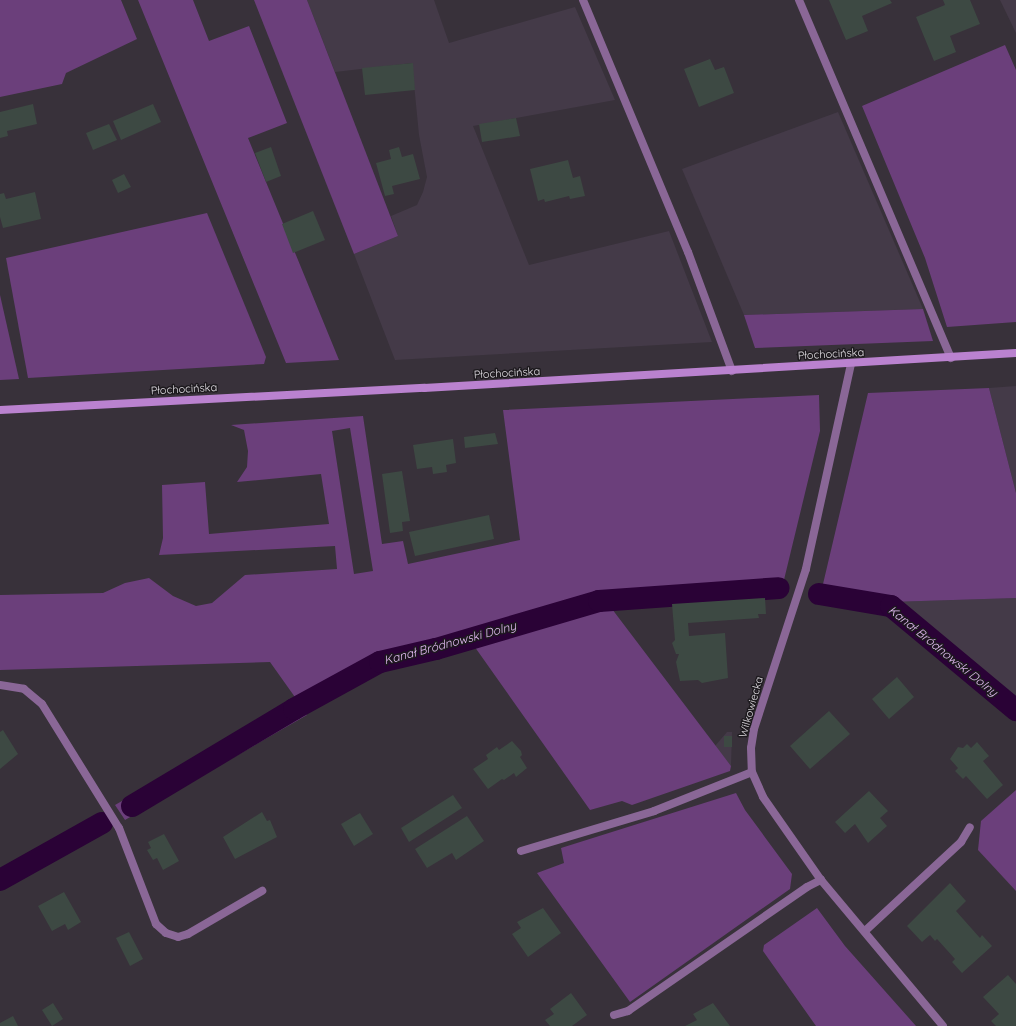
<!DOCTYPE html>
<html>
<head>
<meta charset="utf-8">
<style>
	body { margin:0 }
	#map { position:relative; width:1016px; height:1026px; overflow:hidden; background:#38313a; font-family:Quicksand,sans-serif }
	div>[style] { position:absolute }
	.built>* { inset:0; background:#443a48 }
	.green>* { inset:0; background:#6b3f7b }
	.canal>* { height:22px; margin:-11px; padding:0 11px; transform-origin:11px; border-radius:11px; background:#2a0236 }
	.building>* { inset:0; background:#3d4943 }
	.lane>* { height:8px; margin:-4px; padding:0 4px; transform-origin:4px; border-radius:4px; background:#8a6797 }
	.street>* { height:8px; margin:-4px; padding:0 4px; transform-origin:4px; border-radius:4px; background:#8a6797 }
	.secondary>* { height:8px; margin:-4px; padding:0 4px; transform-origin:4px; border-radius:4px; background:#ba82cf }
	span { translate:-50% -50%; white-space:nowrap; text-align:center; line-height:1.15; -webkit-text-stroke:3px #1d1a1e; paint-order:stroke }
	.street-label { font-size:11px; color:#e1dde3 }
	.water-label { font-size:12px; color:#e6bcf7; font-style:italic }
</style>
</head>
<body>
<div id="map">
	<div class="built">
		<div style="clip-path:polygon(307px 0,434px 0,449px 43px,575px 7px,615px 100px,473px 126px,529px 265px,669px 231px,712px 342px,395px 360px,354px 254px,398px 236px,391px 216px,417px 205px,423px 192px,427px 177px,419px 135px,412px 63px,335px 72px)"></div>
		<div style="clip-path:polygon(1000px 0,1016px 0,1016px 33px)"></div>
		<div style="clip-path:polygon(838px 112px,923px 309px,744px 315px,682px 169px)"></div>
		<div style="clip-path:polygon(1016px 386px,1016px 493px,989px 388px)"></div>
		<div style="clip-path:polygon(1016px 598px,1016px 699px,958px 651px,889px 602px)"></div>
		<div style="clip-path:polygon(727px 732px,732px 732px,731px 766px,715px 746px)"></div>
	</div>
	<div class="green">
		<div style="clip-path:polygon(0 0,121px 0,137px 39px,66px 73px,62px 84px,0 97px)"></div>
		<div style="clip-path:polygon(138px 0,193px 0,209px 41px,249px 26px,287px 123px,248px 138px,339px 360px,286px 363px)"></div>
		<div style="clip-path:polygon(254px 0,307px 0,398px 236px,354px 254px)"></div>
		<div style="clip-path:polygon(1005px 45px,1016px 70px,1016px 322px,947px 327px,925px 258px,862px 106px)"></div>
		<div style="clip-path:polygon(207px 213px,266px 357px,264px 364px,28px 378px,6px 258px)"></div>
		<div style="clip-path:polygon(0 295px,19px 379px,0 380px)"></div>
		<div style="clip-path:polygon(923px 309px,933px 341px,755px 348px,744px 315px)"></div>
		<div style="clip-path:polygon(989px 388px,1016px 493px,1016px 598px,890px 602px,958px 651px,1016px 699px,1016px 717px,887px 610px,819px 601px,868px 393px)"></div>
		<div style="clip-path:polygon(evenodd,819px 395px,820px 431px,783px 584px,777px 596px,609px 605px,731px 766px,730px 771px,632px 805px,622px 801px,590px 810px,472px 643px,389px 666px,360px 678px,305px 710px,307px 715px,125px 820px,115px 805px,297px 700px,270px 662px,0 670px,0 595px,103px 593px,125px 583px,149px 578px,173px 596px,196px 606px,212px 603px,245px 575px,337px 569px,335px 546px,159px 555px,163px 538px,162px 485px,205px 482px,209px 534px,329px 524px,321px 474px,237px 482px,247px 467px,248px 451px,244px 430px,231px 425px,363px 416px,382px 544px,403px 541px,408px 564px,520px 540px,503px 410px,819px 395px,350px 428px,373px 571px,354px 574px,332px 431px,350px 428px)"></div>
		<div style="clip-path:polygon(1016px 790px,1016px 891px,978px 850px,981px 821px)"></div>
		<div style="clip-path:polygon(736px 793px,745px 810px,792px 874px,790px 889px,630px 1002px,537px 873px,564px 863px,561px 848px)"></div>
		<div style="clip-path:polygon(102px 813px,111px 825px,0 886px,0 874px)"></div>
		<div style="clip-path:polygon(817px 908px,845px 946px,916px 1026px,816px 1026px,763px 951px,764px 945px)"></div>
	</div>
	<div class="canal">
		<div style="left:819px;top:594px;width:73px;rotate:9.5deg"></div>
		<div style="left:891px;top:606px;width:163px;rotate:39.8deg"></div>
		<div style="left:132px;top:806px;width:189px;rotate:-30.9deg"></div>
		<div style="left:294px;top:709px;width:98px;rotate:-28.7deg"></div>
		<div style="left:380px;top:662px;width:57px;rotate:-13.1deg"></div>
		<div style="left:436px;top:649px;width:170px;rotate:-16.4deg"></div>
		<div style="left:599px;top:601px;width:180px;rotate:-4.1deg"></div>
		<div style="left:0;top:880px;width:117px;rotate:-29.2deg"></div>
	</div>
	<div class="building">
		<div style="clip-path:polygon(829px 0,890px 0,892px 3px,862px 16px,868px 31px,846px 40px)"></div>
		<div style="clip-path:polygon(943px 0,970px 0,980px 24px,950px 36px,956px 52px,934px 61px,916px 17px,945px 5px)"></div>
		<div style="clip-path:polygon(710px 59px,715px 70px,724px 67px,734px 93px,699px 107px,684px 69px)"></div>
		<div style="clip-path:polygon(413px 63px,415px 90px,365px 95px,362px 68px)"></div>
		<div style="clip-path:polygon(33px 104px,37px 124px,7px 131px,8px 136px,0 138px,0 112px)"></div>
		<div style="clip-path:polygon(153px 104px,161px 122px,121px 140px,113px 121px)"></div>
		<div style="clip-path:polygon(516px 118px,520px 136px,482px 142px,479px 124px)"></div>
		<div style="clip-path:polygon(109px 124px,117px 140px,93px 150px,86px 133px)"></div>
		<div style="clip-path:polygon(271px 147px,281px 176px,266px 182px,255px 153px)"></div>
		<div style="clip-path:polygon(399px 147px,402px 157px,413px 154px,420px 179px,392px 186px,394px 194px,385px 196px,376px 163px,391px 159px,389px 150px)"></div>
		<div style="clip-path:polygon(568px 160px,573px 178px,580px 176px,585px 196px,570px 199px,569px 196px,545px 202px,544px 199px,538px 201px,530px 169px)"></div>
		<div style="clip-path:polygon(124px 174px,131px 187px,118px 193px,112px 180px)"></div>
		<div style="clip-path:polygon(35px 192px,41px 219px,3px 228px,0 217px,0 194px,4px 193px,6px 199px)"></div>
		<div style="clip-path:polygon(313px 211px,325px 240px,293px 253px,282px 224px)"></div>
		<div style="clip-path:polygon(495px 433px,498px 444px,465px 448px,464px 437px)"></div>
		<div style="clip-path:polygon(453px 439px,456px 463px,446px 465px,447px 472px,433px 474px,432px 467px,417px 469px,413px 445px)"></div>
		<div style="clip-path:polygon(402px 471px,410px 521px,402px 522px,403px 531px,390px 533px,382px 474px)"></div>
		<div style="clip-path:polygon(489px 515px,494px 539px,415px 556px,409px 532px)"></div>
		<div style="clip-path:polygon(765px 598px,766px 614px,758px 614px,759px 618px,688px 623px,689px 636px,725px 633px,728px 678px,702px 683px,698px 680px,680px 681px,676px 662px,679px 654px,676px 654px,672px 643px,675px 640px,672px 604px)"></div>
		<div style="clip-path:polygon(897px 677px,914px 697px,889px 719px,872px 699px)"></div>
		<div style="clip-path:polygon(829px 711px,850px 734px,810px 769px,790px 746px)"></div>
		<div style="clip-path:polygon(3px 730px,18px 754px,0 769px,0 732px)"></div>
		<div style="clip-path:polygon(724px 736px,732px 736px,732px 747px,724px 747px)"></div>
		<div style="clip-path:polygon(512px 741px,521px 751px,522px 755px,520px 757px,527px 768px,516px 777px,514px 773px,504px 780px,502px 779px,488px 789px,473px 769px,488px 759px,486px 755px,497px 747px,499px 750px)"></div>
		<div style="clip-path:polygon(977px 742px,989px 756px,983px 761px,1003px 785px,987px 799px,966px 776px,963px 779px,955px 771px,958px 768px,950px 759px,958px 747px,963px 748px,967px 744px,971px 748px)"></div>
		<div style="clip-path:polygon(869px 791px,888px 811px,880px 818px,887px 826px,868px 843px,855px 824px,845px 833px,835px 822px)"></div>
		<div style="clip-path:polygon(453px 795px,462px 808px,409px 842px,401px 828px)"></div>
		<div style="clip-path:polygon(262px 812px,267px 821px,270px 820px,277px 837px,235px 859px,223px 837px)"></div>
		<div style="clip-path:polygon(360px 813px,373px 834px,354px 846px,341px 824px)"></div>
		<div style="clip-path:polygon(467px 816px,484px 841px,456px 860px,452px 853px,427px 868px,415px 849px)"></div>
		<div style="clip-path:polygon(164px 834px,179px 861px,163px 870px,157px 858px,153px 860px,147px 850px,151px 848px,148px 842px)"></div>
		<div style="clip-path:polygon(950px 883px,966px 901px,956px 911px,980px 938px,982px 935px,992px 946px,962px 973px,952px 962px,955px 959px,937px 939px,935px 941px,930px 935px,922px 942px,907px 926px)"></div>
		<div style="clip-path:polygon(64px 892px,81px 922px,68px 930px,65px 924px,52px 931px,38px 906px)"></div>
		<div style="clip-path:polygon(543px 908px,561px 933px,528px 957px,512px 934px,521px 928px,517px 922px)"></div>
		<div style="clip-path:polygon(129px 932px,143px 959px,130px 966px,116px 938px)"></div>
		<div style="clip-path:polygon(1008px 975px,1016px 984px,1016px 1026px,996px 1026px,991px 1021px,999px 1014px,983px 997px)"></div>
		<div style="clip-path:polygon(571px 993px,587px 1015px,572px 1026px,550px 1026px,545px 1020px,554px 1014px,550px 1009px)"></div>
		<div style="clip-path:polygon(53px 1003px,63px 1019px,52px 1026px,42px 1010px)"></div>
		<div style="clip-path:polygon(713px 1003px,730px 1026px,685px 1026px,697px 1020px,693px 1014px)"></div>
		<div style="clip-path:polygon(13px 1016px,18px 1026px,0 1026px,0 1023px)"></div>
	</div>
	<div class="lane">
		<div style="left:583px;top:0;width:273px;rotate:67.4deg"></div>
		<div style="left:688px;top:252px;width:127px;rotate:69.7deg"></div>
		<div style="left:799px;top:0;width:389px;rotate:67deg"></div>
		<div style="left:0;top:685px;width:24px;rotate:9deg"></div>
		<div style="left:24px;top:689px;width:23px;rotate:40deg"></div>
		<div style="left:42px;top:704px;width:146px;rotate:58.2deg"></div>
		<div style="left:119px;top:828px;width:103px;rotate:68.9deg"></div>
		<div style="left:156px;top:924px;width:13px;rotate:42deg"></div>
		<div style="left:166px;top:933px;width:13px;rotate:18deg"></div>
		<div style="left:178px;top:937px;width:10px;rotate:-17deg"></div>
		<div style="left:188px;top:934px;width:86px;rotate:-30.2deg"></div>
		<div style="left:521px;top:851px;width:139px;rotate:-16.7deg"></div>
		<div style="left:654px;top:811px;width:105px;rotate:-21.7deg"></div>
		<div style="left:865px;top:931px;width:131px;rotate:-42.8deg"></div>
		<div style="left:961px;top:842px;width:17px;rotate:-59deg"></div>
		<div style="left:614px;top:1015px;width:15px;rotate:-16deg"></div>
		<div style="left:628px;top:1011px;width:218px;rotate:-34.7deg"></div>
		<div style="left:807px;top:887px;width:16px;rotate:-27deg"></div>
	</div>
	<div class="street">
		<div style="left:851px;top:364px;width:210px;rotate:102.4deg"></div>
		<div style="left:806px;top:569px;width:168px;rotate:108deg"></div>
		<div style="left:754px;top:729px;width:19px;rotate:99deg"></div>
		<div style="left:751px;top:748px;width:24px;rotate:88deg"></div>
		<div style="left:752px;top:772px;width:27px;rotate:66deg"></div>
		<div style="left:763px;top:797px;width:101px;rotate:55.1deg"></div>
		<div style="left:821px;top:880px;width:190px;rotate:50.1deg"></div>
	</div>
	<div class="secondary">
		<div style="left:0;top:410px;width:425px;rotate:-3deg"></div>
		<div style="left:424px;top:388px;width:593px;rotate:-3.38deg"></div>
	</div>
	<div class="street-label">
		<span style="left:831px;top:354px;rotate:-3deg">Płochocińska</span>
		<span style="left:507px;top:373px;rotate:-3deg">Płochocińska</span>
		<span style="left:184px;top:389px;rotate:-3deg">Płochocińska</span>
		<span style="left:751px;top:707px;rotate:-74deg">Wilkowiecka</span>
	</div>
	<div class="water-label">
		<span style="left:450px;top:643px;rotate:-15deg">Kanał Bródnowski Dolny</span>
		<span style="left:943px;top:651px;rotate:39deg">Kanał Bródnowski Dolny</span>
	</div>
</div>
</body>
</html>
